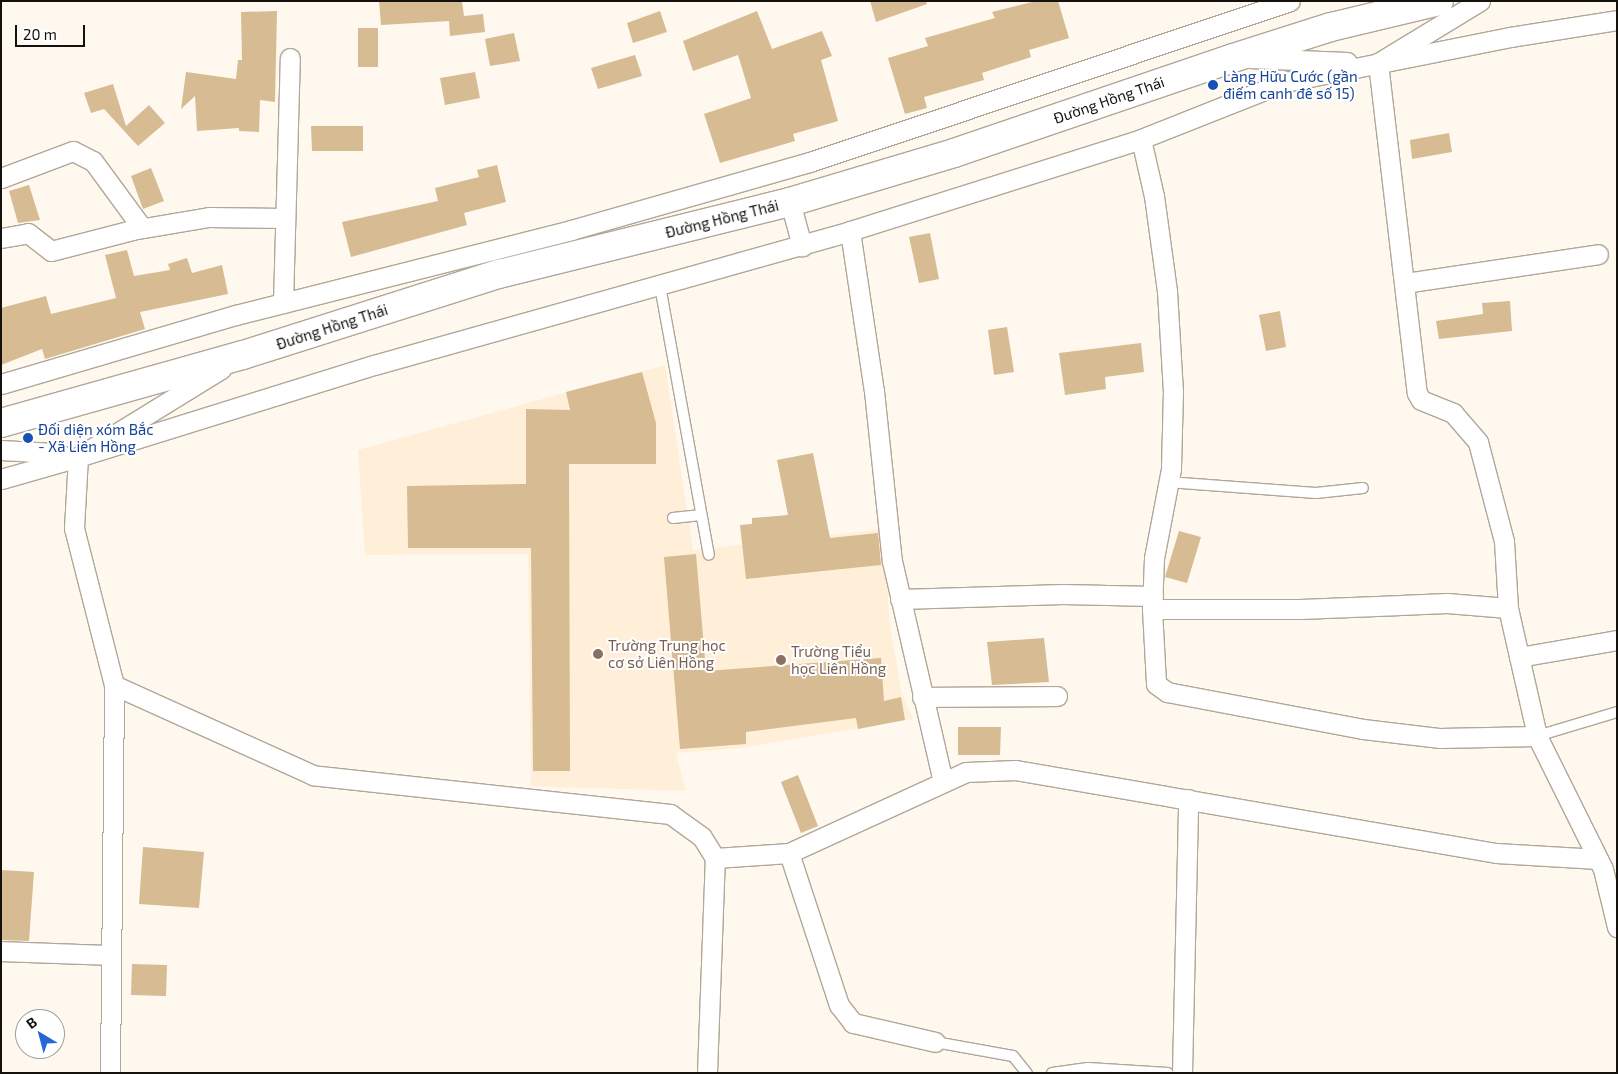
<!DOCTYPE html>
<html>
<head>
<meta charset="utf-8">
<style>
	body { margin:0 }
	#map { position:relative; width:1618px; height:1074px; overflow:hidden; background:#fff8ef; font-family:"Exo 2",sans-serif }
	div>[style] { position:absolute }
	.built>* { inset:0; background:#ffefd9 }
	.building>* { inset:0; background:#d6bb93 }
	.roads { filter:drop-shadow(1px 0 #b1a798) drop-shadow(-1px 0 #b1a798) drop-shadow(0 1px #b1a798) drop-shadow(0 -1px #b1a798) }
	.service>* { height:10px; margin:-5px; padding:0 5px; transform-origin:5px; border-radius:5px; background:#fff }
	.minor>* { height:19px; margin:-9.5px; padding:0 9.5px; transform-origin:9.5px; border-radius:9.5px; background:#fff }
	.primary>* { height:28px; margin:-14px; padding:0 14px; transform-origin:14px; border-radius:14px; background:#fff }
	.dots>* { width:14px; height:14px; translate:-50% -50%; box-sizing:border-box; border:2px solid #fff; border-radius:50% }
	span { translate:-50% -50%; white-space:nowrap; text-align:center; line-height:1.15; -webkit-text-stroke:4px #fff; paint-order:stroke }
	.transit-label { font-size:15px; color:#164399 }
	.left { translate:0 -50%; text-align:left }
	.street-label { font-size:15px; color:#15120d }
	.education-label { font-size:15px; color:#785e54 }
	.frame { position:absolute; inset:0; border:2px solid #15120d; pointer-events:none }
	.north { position:absolute; left:15px; top:1009px; width:50px; height:50px; box-sizing:border-box; background:#fff; border:1px solid #a1a09e; border-radius:50%; rotate:323deg; font-size:14px; font-weight:700; line-height:20px; text-align:center; color:#15120d }
	.north::after { content:''; display:block; margin:auto; width:18px; height:22px; background:#2568d4; clip-path:polygon(50% 0,100% 100%,50% 72%,0 100%) }
	.scale { position:absolute; left:15px; top:25px; width:70px; height:22px; box-sizing:border-box; border:2px solid #15120d; border-top:0; padding-left:6px; font-size:15px; line-height:18px; white-space:nowrap; color:#15120d; -webkit-text-stroke:4px #fff; paint-order:stroke }
</style>
</head>
<body>
<div id="map">
	<div class="built">
		<div style="clip-path:polygon(665px 365px,693px 550px,884px 529px,890px 628px,902px 693px,913px 719px,742px 748px,676px 753px,686px 791px,531px 786px,528px 554px,365px 555px,358px 450px)"></div>
	</div>
	<div class="building">
		<div style="clip-path:polygon(379px 1px,462px 1px,464px 16px,483px 14px,485px 32px,450px 36px,449px 21px,381px 25px)"></div>
		<div style="clip-path:polygon(870px 1px,926px 1px,927px 4px,876px 22px)"></div>
		<div style="clip-path:polygon(1036px 1px,1058px 1px,1069px 38px,1029px 50px,1031px 57px,982px 73px,984px 80px,924px 97px,927px 108px,905px 114px,888px 58px,928px 46px,925px 38px,995px 18px,992px 12px)"></div>
		<div style="clip-path:polygon(277px 11px,275px 102px,260px 100px,259px 132px,239px 131px,239px 128px,197px 131px,195px 96px,181px 109px,186px 72px,236px 79px,238px 60px,242px 60px,241px 12px)"></div>
		<div style="clip-path:polygon(660px 11px,667px 32px,633px 43px,627px 23px)"></div>
		<div style="clip-path:polygon(757px 11px,772px 49px,822px 31px,832px 56px,821px 60px,838px 121px,793px 134px,795px 141px,720px 163px,704px 114px,751px 98px,738px 55px,693px 71px,683px 41px)"></div>
		<div style="clip-path:polygon(358px 28px,378px 28px,378px 67px,358px 67px)"></div>
		<div style="clip-path:polygon(514px 33px,520px 61px,490px 66px,485px 39px)"></div>
		<div style="clip-path:polygon(635px 55px,642px 76px,598px 89px,591px 68px)"></div>
		<div style="clip-path:polygon(475px 72px,480px 98px,445px 105px,440px 78px)"></div>
		<div style="clip-path:polygon(113px 84px,126px 126px,149px 105px,165px 123px,138px 146px,104px 109px,91px 113px,84px 93px)"></div>
		<div style="clip-path:polygon(311px 126px,363px 126px,363px 151px,312px 151px)"></div>
		<div style="clip-path:polygon(1449px 133px,1452px 152px,1412px 159px,1410px 140px)"></div>
		<div style="clip-path:polygon(497px 165px,506px 202px,464px 213px,467px 225px,351px 257px,342px 222px,438px 201px,435px 188px,479px 177px,477px 170px)"></div>
		<div style="clip-path:polygon(151px 168px,164px 201px,143px 209px,131px 176px)"></div>
		<div style="clip-path:polygon(29px 185px,40px 220px,18px 223px,9px 191px)"></div>
		<div style="clip-path:polygon(930px 233px,939px 279px,919px 283px,909px 237px)"></div>
		<div style="clip-path:polygon(127px 250px,134px 276px,170px 270px,168px 264px,187px 258px,192px 273px,222px 265px,228px 294px,140px 312px,145px 329px,45px 359px,42px 349px,1px 365px,1px 308px,46px 296px,51px 314px,116px 298px,105px 255px)"></div>
		<div style="clip-path:polygon(1510px 301px,1512px 331px,1439px 339px,1436px 321px,1483px 314px,1482px 303px)"></div>
		<div style="clip-path:polygon(1280px 311px,1286px 347px,1266px 351px,1259px 315px)"></div>
		<div style="clip-path:polygon(1007px 327px,1014px 372px,994px 375px,988px 330px)"></div>
		<div style="clip-path:polygon(1141px 343px,1144px 372px,1105px 377px,1106px 389px,1065px 395px,1059px 353px)"></div>
		<div style="clip-path:polygon(642px 372px,656px 423px,656px 464px,569px 464px,570px 771px,533px 771px,531px 548px,408px 548px,407px 486px,526px 484px,526px 409px,570px 410px,566px 392px)"></div>
		<div style="clip-path:polygon(813px 453px,830px 538px,878px 533px,881px 565px,746px 579px,740px 525px,752px 524px,752px 518px,788px 515px,777px 460px)"></div>
		<div style="clip-path:polygon(1179px 531px,1201px 537px,1187px 583px,1165px 577px)"></div>
		<div style="clip-path:polygon(696px 554px,706px 671px,881px 658px,884px 701px,901px 697px,905px 720px,858px 729px,856px 718px,746px 732px,746px 744px,680px 749px,664px 557px)"></div>
		<div style="clip-path:polygon(1044px 638px,1049px 682px,992px 685px,987px 642px)"></div>
		<div style="clip-path:polygon(958px 727px,1001px 727px,1000px 755px,958px 755px)"></div>
		<div style="clip-path:polygon(798px 775px,818px 826px,801px 833px,781px 782px)"></div>
		<div style="clip-path:polygon(143px 847px,204px 852px,199px 908px,139px 904px)"></div>
		<div style="clip-path:polygon(1px 870px,34px 872px,29px 941px,1px 940px)"></div>
		<div style="clip-path:polygon(132px 964px,167px 965px,166px 996px,131px 995px)"></div>
	</div>
	<div class="roads">
		<div class="service">
			<div style="left:660px;top:286px;width:273px;rotate:79.7deg"></div>
			<div style="left:1168px;top:482px;width:148px;rotate:4.3deg"></div>
			<div style="left:1316px;top:493px;width:47px;rotate:-6.1deg"></div>
			<div style="left:673px;top:518px;width:28px;rotate:-6deg"></div>
			<div style="left:1537px;top:736px;width:84px;rotate:-16.7deg"></div>
			<div style="left:935px;top:1042px;width:79px;rotate:10.2deg"></div>
			<div style="left:1013px;top:1056px;width:22px;rotate:51deg"></div>
			<div style="left:1052px;top:1073px;width:36px;rotate:-8deg"></div>
			<div style="left:1088px;top:1068px;width:80px;rotate:3.6deg"></div>
		</div>
		<div class="minor">
			<div style="left:1480px;top:1px;width:119px;rotate:148.7deg"></div>
			<div style="left:1378px;top:63px;width:332px;rotate:83.3deg"></div>
			<div style="left:1417px;top:393px;width:8px;rotate:60deg"></div>
			<div style="left:1421px;top:400px;width:35px;rotate:22deg"></div>
			<div style="left:1453px;top:413px;width:38px;rotate:49deg"></div>
			<div style="left:1478px;top:442px;width:102px;rotate:75.3deg"></div>
			<div style="left:1504px;top:541px;width:67px;rotate:86.6deg"></div>
			<div style="left:1508px;top:608px;width:131px;rotate:77.2deg"></div>
			<div style="left:1537px;top:736px;width:148px;rotate:63.6deg"></div>
			<div style="left:1603px;top:869px;width:60px;rotate:76.4deg"></div>
			<div style="left:1249px;top:58px;width:98px;rotate:2.3deg"></div>
			<div style="left:1141px;top:139px;width:58px;rotate:77.2deg"></div>
			<div style="left:1154px;top:196px;width:96px;rotate:82.2deg"></div>
			<div style="left:1167px;top:291px;width:100px;rotate:86.6deg"></div>
			<div style="left:1173px;top:391px;width:78px;rotate:91.5deg"></div>
			<div style="left:1171px;top:469px;width:91px;rotate:100.8deg"></div>
			<div style="left:1154px;top:558px;width:51px;rotate:92.2deg"></div>
			<div style="left:1152px;top:609px;width:75px;rotate:86.9deg"></div>
			<div style="left:1156px;top:684px;width:14px;rotate:36deg"></div>
			<div style="left:1167px;top:692px;width:199px;rotate:10.7deg"></div>
			<div style="left:1363px;top:729px;width:78px;rotate:6.7deg"></div>
			<div style="left:1440px;top:738px;width:97px;rotate:-1.2deg"></div>
			<div style="left:1px;top:178px;width:77px;rotate:-20.6deg"></div>
			<div style="left:73px;top:151px;width:22px;rotate:27deg"></div>
			<div style="left:93px;top:161px;width:83px;rotate:53.8deg"></div>
			<div style="left:790px;top:202px;width:46px;rotate:74.7deg"></div>
			<div style="left:850px;top:231px;width:162px;rotate:81.5deg"></div>
			<div style="left:874px;top:391px;width:171px;rotate:84deg"></div>
			<div style="left:892px;top:561px;width:227px;rotate:77deg"></div>
			<div style="left:1px;top:238px;width:27px;rotate:-10deg"></div>
			<div style="left:28px;top:233px;width:29px;rotate:38deg"></div>
			<div style="left:51px;top:251px;width:84px;rotate:-14.5deg"></div>
			<div style="left:132px;top:230px;width:78px;rotate:-9.6deg"></div>
			<div style="left:209px;top:217px;width:76px;rotate:0.8deg"></div>
			<div style="left:1405px;top:283px;width:195px;rotate:-8.5deg"></div>
			<div style="left:283px;top:303px;width:245px;rotate:-88.4deg"></div>
			<div style="left:1px;top:384px;width:245px;rotate:-16.4deg"></div>
			<div style="left:236px;top:315px;width:346px;rotate:-14.2deg"></div>
			<div style="left:571px;top:230px;width:248px;rotate:-15.9deg"></div>
			<div style="left:810px;top:162px;width:506px;rotate:-18.54deg"></div>
			<div style="left:1px;top:450px;width:53px;rotate:3.2deg"></div>
			<div style="left:54px;top:453px;width:17px;rotate:17deg"></div>
			<div style="left:1px;top:479px;width:80px;rotate:-15.9deg"></div>
			<div style="left:78px;top:457px;width:168px;rotate:-31.6deg"></div>
			<div style="left:900px;top:599px;width:163px;rotate:-1.8deg"></div>
			<div style="left:1063px;top:594px;width:90px;rotate:1.3deg"></div>
			<div style="left:1152px;top:609px;width:148px"></div>
			<div style="left:1300px;top:609px;width:147px;rotate:-2.3deg"></div>
			<div style="left:1447px;top:603px;width:61px;rotate:4.7deg"></div>
			<div style="left:1519px;top:657px;width:99px;rotate:-9.8deg"></div>
			<div style="left:922px;top:697px;width:135px;rotate:-0.4deg"></div>
			<div style="left:789px;top:853px;width:160px;rotate:71.8deg"></div>
			<div style="left:839px;top:1005px;width:23px;rotate:52deg"></div>
			<div style="left:853px;top:1023px;width:84px;rotate:13deg"></div>
			<div style="left:1598px;top:859px;width:102px;rotate:-176.6deg"></div>
			<div style="left:1496px;top:853px;width:487px;rotate:-170.2deg"></div>
			<div style="left:1016px;top:770px;width:50px;rotate:177.7deg"></div>
			<div style="left:966px;top:772px;width:195px;rotate:155.4deg"></div>
			<div style="left:789px;top:853px;width:74px;rotate:176.1deg"></div>
			<div style="left:715px;top:858px;width:25px;rotate:-122deg"></div>
			<div style="left:702px;top:837px;width:39px;rotate:-144deg"></div>
			<div style="left:670px;top:814px;width:359px;rotate:-173.8deg"></div>
			<div style="left:313px;top:775px;width:218px;rotate:-155.7deg"></div>
			<div style="left:114px;top:685px;width:162px;rotate:-104.3deg"></div>
			<div style="left:74px;top:528px;width:71px;rotate:-86.8deg"></div>
			<div style="left:78px;top:457px;width:310px;rotate:-17.3deg"></div>
			<div style="left:374px;top:365px;width:495px;rotate:-15.7deg"></div>
			<div style="left:850px;top:231px;width:305px;rotate:-17.5deg"></div>
			<div style="left:1141px;top:139px;width:155px;rotate:-21.6deg"></div>
			<div style="left:1285px;top:82px;width:229px;rotate:-11.3deg"></div>
			<div style="left:1510px;top:37px;width:108px;rotate:-9deg"></div>
			<div style="left:1px;top:951px;width:110px;rotate:2.1deg"></div>
			<div style="left:110px;top:1073px;width:388px;rotate:-89.4deg"></div>
			<div style="left:707px;top:1073px;width:215px;rotate:-87.9deg"></div>
			<div style="left:1182px;top:1073px;width:274px;rotate:-88.7deg"></div>
		</div>
		<div class="primary">
			<div style="left:1px;top:423px;width:251px;rotate:-15.7deg"></div>
			<div style="left:243px;top:355px;width:269px;rotate:-17.6deg"></div>
			<div style="left:499px;top:274px;width:300px;rotate:-13.9deg"></div>
			<div style="left:790px;top:202px;width:171px;rotate:-16.6deg"></div>
			<div style="left:954px;top:153px;width:295px;rotate:-18.8deg"></div>
			<div style="left:1233px;top:58px;width:103px;rotate:-17.6deg"></div>
			<div style="left:1331px;top:27px;width:111px;rotate:-13.5deg"></div>
		</div>
	</div>
	<div class="dots">
		<div style="left:1213px;top:85px;background:#1a4fb4"></div>
		<div style="left:28px;top:438px;background:#1a4fb4"></div>
		<div style="left:598px;top:654px;background:#8d6e63"></div>
		<div style="left:781px;top:660px;background:#8d6e63"></div>
	</div>
	<div class="transit-label">
		<span class="left" style="left:1223px;top:85px">Làng Hữu Cước (gần<br>điếm canh đê số 15)</span>
		<span class="left" style="left:38px;top:438px">Đối diện xóm Bắc<br>- Xã Liên Hồng</span>
	</div>
	<div class="street-label">
		<span style="left:1109px;top:100px;rotate:-19deg">Đường Hồng Thái</span>
		<span style="left:722px;top:219px;rotate:-14deg">Đường Hồng Thái</span>
		<span style="left:332px;top:327px;rotate:-18deg">Đường Hồng Thái</span>
	</div>
	<div class="education-label">
		<span class="left" style="left:608px;top:654px">Trường Trung học<br>cơ sở Liên Hồng</span>
		<span class="left" style="left:791px;top:660px">Trường Tiểu<br>học Liên Hồng</span>
	</div>
	<div class="frame"></div>
	<div class="north">B</div>
	<div class="scale">20 m</div>
</div>
</body>
</html>
